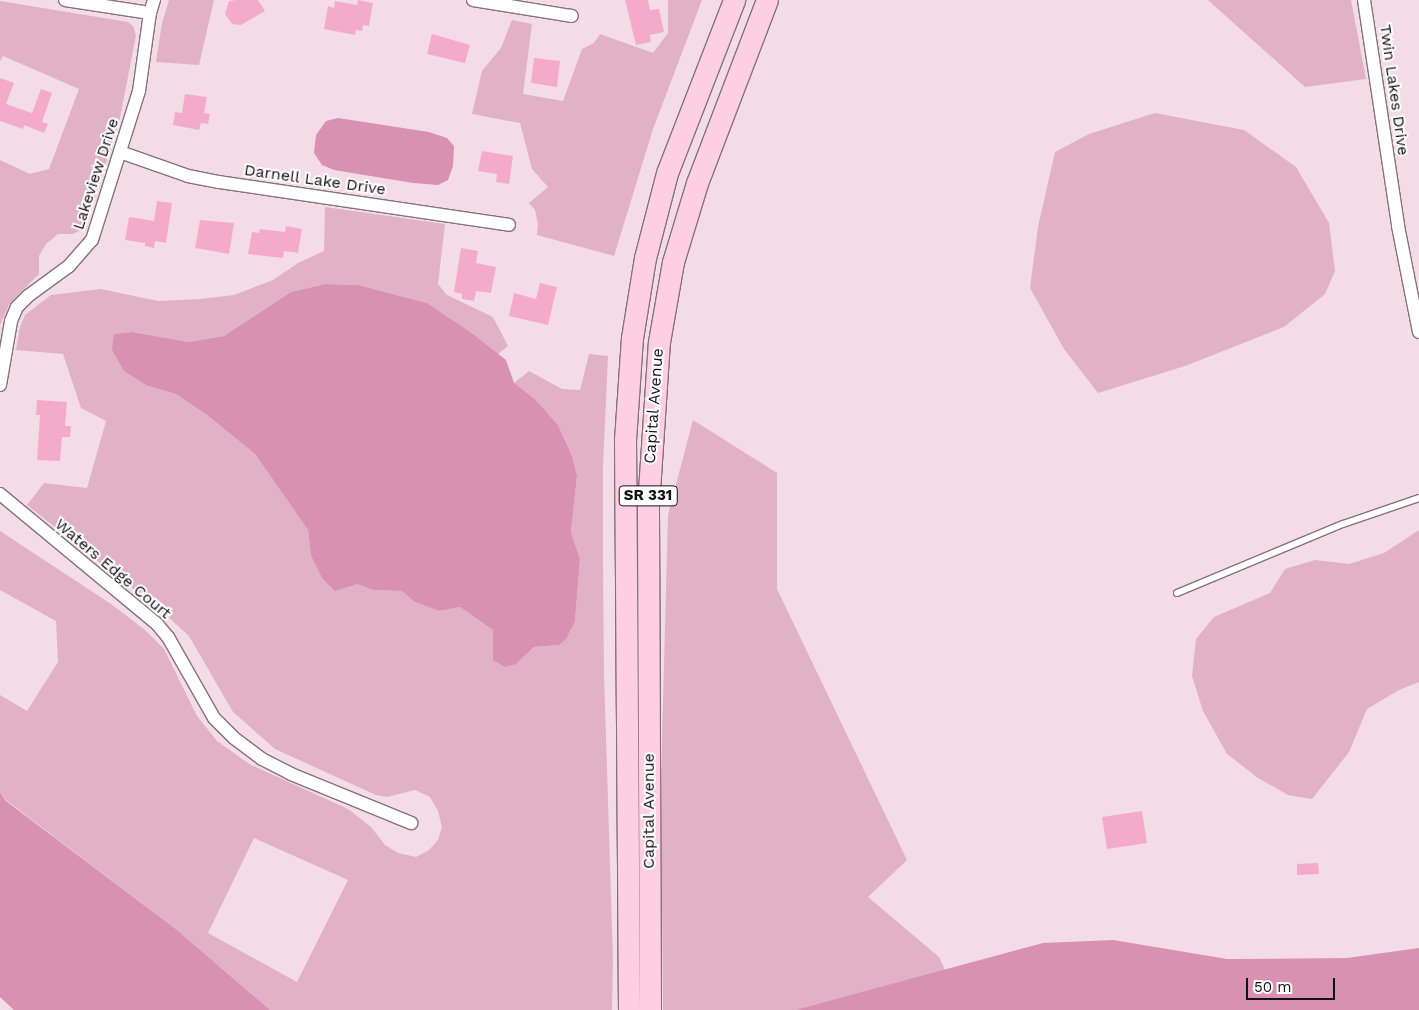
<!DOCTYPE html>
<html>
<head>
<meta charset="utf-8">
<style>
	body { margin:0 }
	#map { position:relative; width:1419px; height:1010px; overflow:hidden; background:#f4dce6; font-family:"Work Sans",sans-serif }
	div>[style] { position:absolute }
	.green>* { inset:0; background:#e1b1c5 }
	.water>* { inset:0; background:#d891b0 }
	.building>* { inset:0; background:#f4abca }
	.roads { filter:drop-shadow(1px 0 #86727a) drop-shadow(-1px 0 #86727a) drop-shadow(0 1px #86727a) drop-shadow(0 -1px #86727a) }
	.service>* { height:6px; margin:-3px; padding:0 3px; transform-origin:3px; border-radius:3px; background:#fff }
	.minor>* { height:12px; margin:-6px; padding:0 6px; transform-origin:6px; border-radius:6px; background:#fff }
	.trunk>* { height:21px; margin:-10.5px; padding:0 10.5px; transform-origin:10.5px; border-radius:10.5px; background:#fecfe2 }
	span { translate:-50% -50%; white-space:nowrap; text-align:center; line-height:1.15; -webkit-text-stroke:4px #fff; paint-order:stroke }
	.shield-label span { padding:1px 4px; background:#fff; border:1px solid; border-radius:4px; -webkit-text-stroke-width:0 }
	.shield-label { font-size:15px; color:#171013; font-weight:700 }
	.street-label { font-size:16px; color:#171013 }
	.scale { position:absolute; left:1246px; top:978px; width:89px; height:22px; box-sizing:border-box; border:2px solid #171013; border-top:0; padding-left:6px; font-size:15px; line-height:18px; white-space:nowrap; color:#171013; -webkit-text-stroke:4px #fff; paint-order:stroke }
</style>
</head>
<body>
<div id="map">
	<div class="green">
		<div style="clip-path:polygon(169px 0,214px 0,199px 65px,156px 62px,162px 23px)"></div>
		<div style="clip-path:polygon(668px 0,702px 0,653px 129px,614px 256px,537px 235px,538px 224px,535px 210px,529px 203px,548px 187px,532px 169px,520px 123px,472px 114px,482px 71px,501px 48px,512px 20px,532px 24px,523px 94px,563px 101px,582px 49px,594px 43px,600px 34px,653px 53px,668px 33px)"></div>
		<div style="clip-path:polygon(1208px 0,1351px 0,1366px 79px,1305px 87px)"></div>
		<div style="clip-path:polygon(0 1px,128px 22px,133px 26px,136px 35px,120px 118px,87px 223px,81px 230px,73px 234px,58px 234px,46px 244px,39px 256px,39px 274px,10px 303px,0 325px,0 160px,30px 174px,49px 169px,79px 89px,3px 56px,0 61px)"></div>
		<div style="clip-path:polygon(1155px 113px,1244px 130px,1296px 167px,1329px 223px,1335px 271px,1325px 294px,1284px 327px,1185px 366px,1098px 393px,1064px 349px,1030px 288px,1038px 227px,1055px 152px,1089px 134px)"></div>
		<div style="clip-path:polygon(evenodd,325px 207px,445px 224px,438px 284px,447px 295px,493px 317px,508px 346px,498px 354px,469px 331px,427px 303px,358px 285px,325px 284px,291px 292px,224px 336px,189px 342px,132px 332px,114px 334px,148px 386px,176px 394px,207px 415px,255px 454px,308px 530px,311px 556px,322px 578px,357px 584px,373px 590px,403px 591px,415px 602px,439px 611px,460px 607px,493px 630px,493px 660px,516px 664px,534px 647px,559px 645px,575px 621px,580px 559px,571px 532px,577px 476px,572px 456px,558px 425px,535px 399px,514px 383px,529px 371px,562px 389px,580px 390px,589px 354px,608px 356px,603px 465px,603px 566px,604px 675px,613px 959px,612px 1010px,270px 1010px,177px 930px,6px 800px,0 792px,0 695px,27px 711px,58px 662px,56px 621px,0 590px,0 531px,111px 604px,145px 630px,164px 649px,197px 716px,217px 741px,251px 765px,348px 809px,371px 827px,385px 845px,398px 853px,416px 857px,429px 850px,438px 840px,442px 827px,438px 811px,430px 797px,415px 790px,387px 797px,376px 795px,275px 749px,233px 712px,189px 636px,166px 615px,27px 505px,44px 483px,87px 488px,106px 421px,81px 408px,63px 354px,16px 350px,20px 327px,25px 315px,51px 295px,101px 289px,158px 301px,200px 299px,234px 295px,273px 280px,298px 263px,324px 251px,325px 207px,254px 838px,348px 880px,297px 982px,208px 933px,254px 838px)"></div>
		<div style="clip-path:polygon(693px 420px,777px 473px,777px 589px,907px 860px,868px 897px,939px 957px,945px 970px,795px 1010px,663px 1010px,661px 777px,668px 515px)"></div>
		<div style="clip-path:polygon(1419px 530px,1419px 682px,1399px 690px,1367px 709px,1349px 752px,1312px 799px,1288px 795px,1258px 778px,1227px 754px,1203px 711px,1192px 676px,1196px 639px,1214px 617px,1270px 593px,1285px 569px,1315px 560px,1349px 564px,1384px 553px)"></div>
	</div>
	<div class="water">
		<div style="clip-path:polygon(338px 118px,429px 132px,447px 138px,454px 146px,453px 166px,448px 180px,438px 185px,413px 183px,334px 170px,322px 165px,314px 153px,316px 135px,326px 121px)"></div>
		<div style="clip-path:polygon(325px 284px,358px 285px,427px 303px,469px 331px,506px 360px,514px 383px,535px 399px,558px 425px,572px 456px,577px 476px,571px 532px,580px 559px,575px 621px,566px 639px,559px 645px,534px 647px,516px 664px,505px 667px,493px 660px,493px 630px,460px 607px,439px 611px,415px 602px,402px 591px,373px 590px,357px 584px,335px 591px,322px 578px,311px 556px,308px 530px,255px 454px,207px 415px,176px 394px,148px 386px,124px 371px,112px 350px,114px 334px,132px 332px,189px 342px,224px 336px,291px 292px)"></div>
		<div style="clip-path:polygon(0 792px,6px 801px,177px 930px,270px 1010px,14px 1010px,0 997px)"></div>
		<div style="clip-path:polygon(1113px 940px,1227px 959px,1347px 958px,1419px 948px,1419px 1010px,795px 1010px,1043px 943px)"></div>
	</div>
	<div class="building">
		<div style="clip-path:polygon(236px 0,258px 0,265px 11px,241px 25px,232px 24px,225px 14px,229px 1px)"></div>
		<div style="clip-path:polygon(358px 0,373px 3px,369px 26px,363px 25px,362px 31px,356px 30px,355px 35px,324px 29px,328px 6px,334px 8px,335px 1px,357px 5px)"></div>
		<div style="clip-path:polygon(625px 0,648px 0,650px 10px,659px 9px,664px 32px,650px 35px,651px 42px,636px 45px)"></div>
		<div style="clip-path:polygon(432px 34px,470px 45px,465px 63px,427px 54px)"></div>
		<div style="clip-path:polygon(534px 58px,560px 61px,557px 87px,531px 83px)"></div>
		<div style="clip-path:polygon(0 78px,14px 83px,6px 104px,32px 113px,41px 89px,52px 93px,42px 122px,48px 124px,44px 133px,24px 125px,23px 129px,0 121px)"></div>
		<div style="clip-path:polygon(185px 94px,207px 97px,204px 113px,210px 114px,208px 124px,201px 123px,199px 130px,173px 125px,175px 112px,182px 113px)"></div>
		<div style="clip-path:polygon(482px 151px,513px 156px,509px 184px,496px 182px,497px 174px,478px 171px)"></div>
		<div style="clip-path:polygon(157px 201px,172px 203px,166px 243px,155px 241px,154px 248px,145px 246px,145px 243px,125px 240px,129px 217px,154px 221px)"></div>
		<div style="clip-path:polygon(200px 220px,234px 223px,229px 254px,195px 248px)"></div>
		<div style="clip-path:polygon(286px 226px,302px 229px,298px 253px,284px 251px,283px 258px,248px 254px,252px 232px,259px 233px,260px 229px,285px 232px)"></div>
		<div style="clip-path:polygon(461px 248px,478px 251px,476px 263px,496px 267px,491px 293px,476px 291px,474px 301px,462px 299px,462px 294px,454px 292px)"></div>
		<div style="clip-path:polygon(540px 283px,557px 287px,548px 325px,509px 316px,514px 293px,536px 299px)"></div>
		<div style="clip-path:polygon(37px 400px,67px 402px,65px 426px,71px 426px,70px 437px,62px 437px,60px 461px,37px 460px,40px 415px,36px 415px)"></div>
		<div style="clip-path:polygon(1142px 811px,1147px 843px,1107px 849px,1102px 817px)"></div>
		<div style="clip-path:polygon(1318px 863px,1319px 874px,1297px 875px,1297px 864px)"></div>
	</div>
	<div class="roads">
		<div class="service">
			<div style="left:1177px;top:593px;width:180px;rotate:-22.6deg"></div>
			<div style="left:1343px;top:524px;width:80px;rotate:-18.9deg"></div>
		</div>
		<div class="minor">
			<div style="left:65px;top:0;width:86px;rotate:8.7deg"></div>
			<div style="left:473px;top:0;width:100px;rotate:9.2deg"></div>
			<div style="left:1364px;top:0;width:229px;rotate:81.4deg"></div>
			<div style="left:1398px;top:226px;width:108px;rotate:78.8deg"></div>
			<div style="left:120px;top:152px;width:72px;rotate:19.4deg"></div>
			<div style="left:188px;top:176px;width:32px;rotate:11deg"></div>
			<div style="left:219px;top:182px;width:293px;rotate:8.4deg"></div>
			<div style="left:0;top:385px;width:65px;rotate:-80.2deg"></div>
			<div style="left:11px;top:321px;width:15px;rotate:-67deg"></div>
			<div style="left:17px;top:307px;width:16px;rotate:-45deg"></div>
			<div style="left:28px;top:296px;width:51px;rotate:-36.2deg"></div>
			<div style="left:69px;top:266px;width:35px;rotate:-49deg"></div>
			<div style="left:92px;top:240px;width:156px;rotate:-72.5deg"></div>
			<div style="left:139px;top:91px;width:79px;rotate:-82deg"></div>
			<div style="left:150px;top:13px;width:14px;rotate:-73deg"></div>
			<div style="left:0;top:494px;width:204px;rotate:39.6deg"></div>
			<div style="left:157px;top:624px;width:17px;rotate:50deg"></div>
			<div style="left:168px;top:637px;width:93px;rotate:60.4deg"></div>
			<div style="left:214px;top:718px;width:28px;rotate:45deg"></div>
			<div style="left:234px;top:738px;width:35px;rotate:37deg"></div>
			<div style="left:262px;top:759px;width:33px;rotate:27deg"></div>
			<div style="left:291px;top:774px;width:130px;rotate:22.2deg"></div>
		</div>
		<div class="trunk">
			<div style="left:629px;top:1010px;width:570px;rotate:-90.4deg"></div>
			<div style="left:625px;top:440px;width:102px;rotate:-86.1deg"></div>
			<div style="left:632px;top:338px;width:81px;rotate:-80.8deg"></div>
			<div style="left:645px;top:258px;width:88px;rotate:-75.5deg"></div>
			<div style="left:667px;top:173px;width:186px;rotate:-68.8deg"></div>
			<div style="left:650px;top:1010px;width:504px;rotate:-90.23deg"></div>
			<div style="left:648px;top:506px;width:164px;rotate:-86.2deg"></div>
			<div style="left:659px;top:342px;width:81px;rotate:-80.1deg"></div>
			<div style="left:673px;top:262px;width:83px;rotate:-73.1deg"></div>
			<div style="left:697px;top:183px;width:196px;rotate:-69.1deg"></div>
		</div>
	</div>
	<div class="shield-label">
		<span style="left:648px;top:496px">SR 331</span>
	</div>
	<div class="street-label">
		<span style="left:1394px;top:90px;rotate:82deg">Twin Lakes Drive</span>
		<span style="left:96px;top:174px;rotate:-72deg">Lakeview Drive</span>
		<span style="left:315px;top:180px;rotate:8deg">Darnell Lake Drive</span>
		<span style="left:654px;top:406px;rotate:-86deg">Capital Avenue</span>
		<span style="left:113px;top:569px;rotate:40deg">Waters Edge Court</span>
		<span style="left:649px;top:811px;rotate:-90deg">Capital Avenue</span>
	</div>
	<div class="scale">50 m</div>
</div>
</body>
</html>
